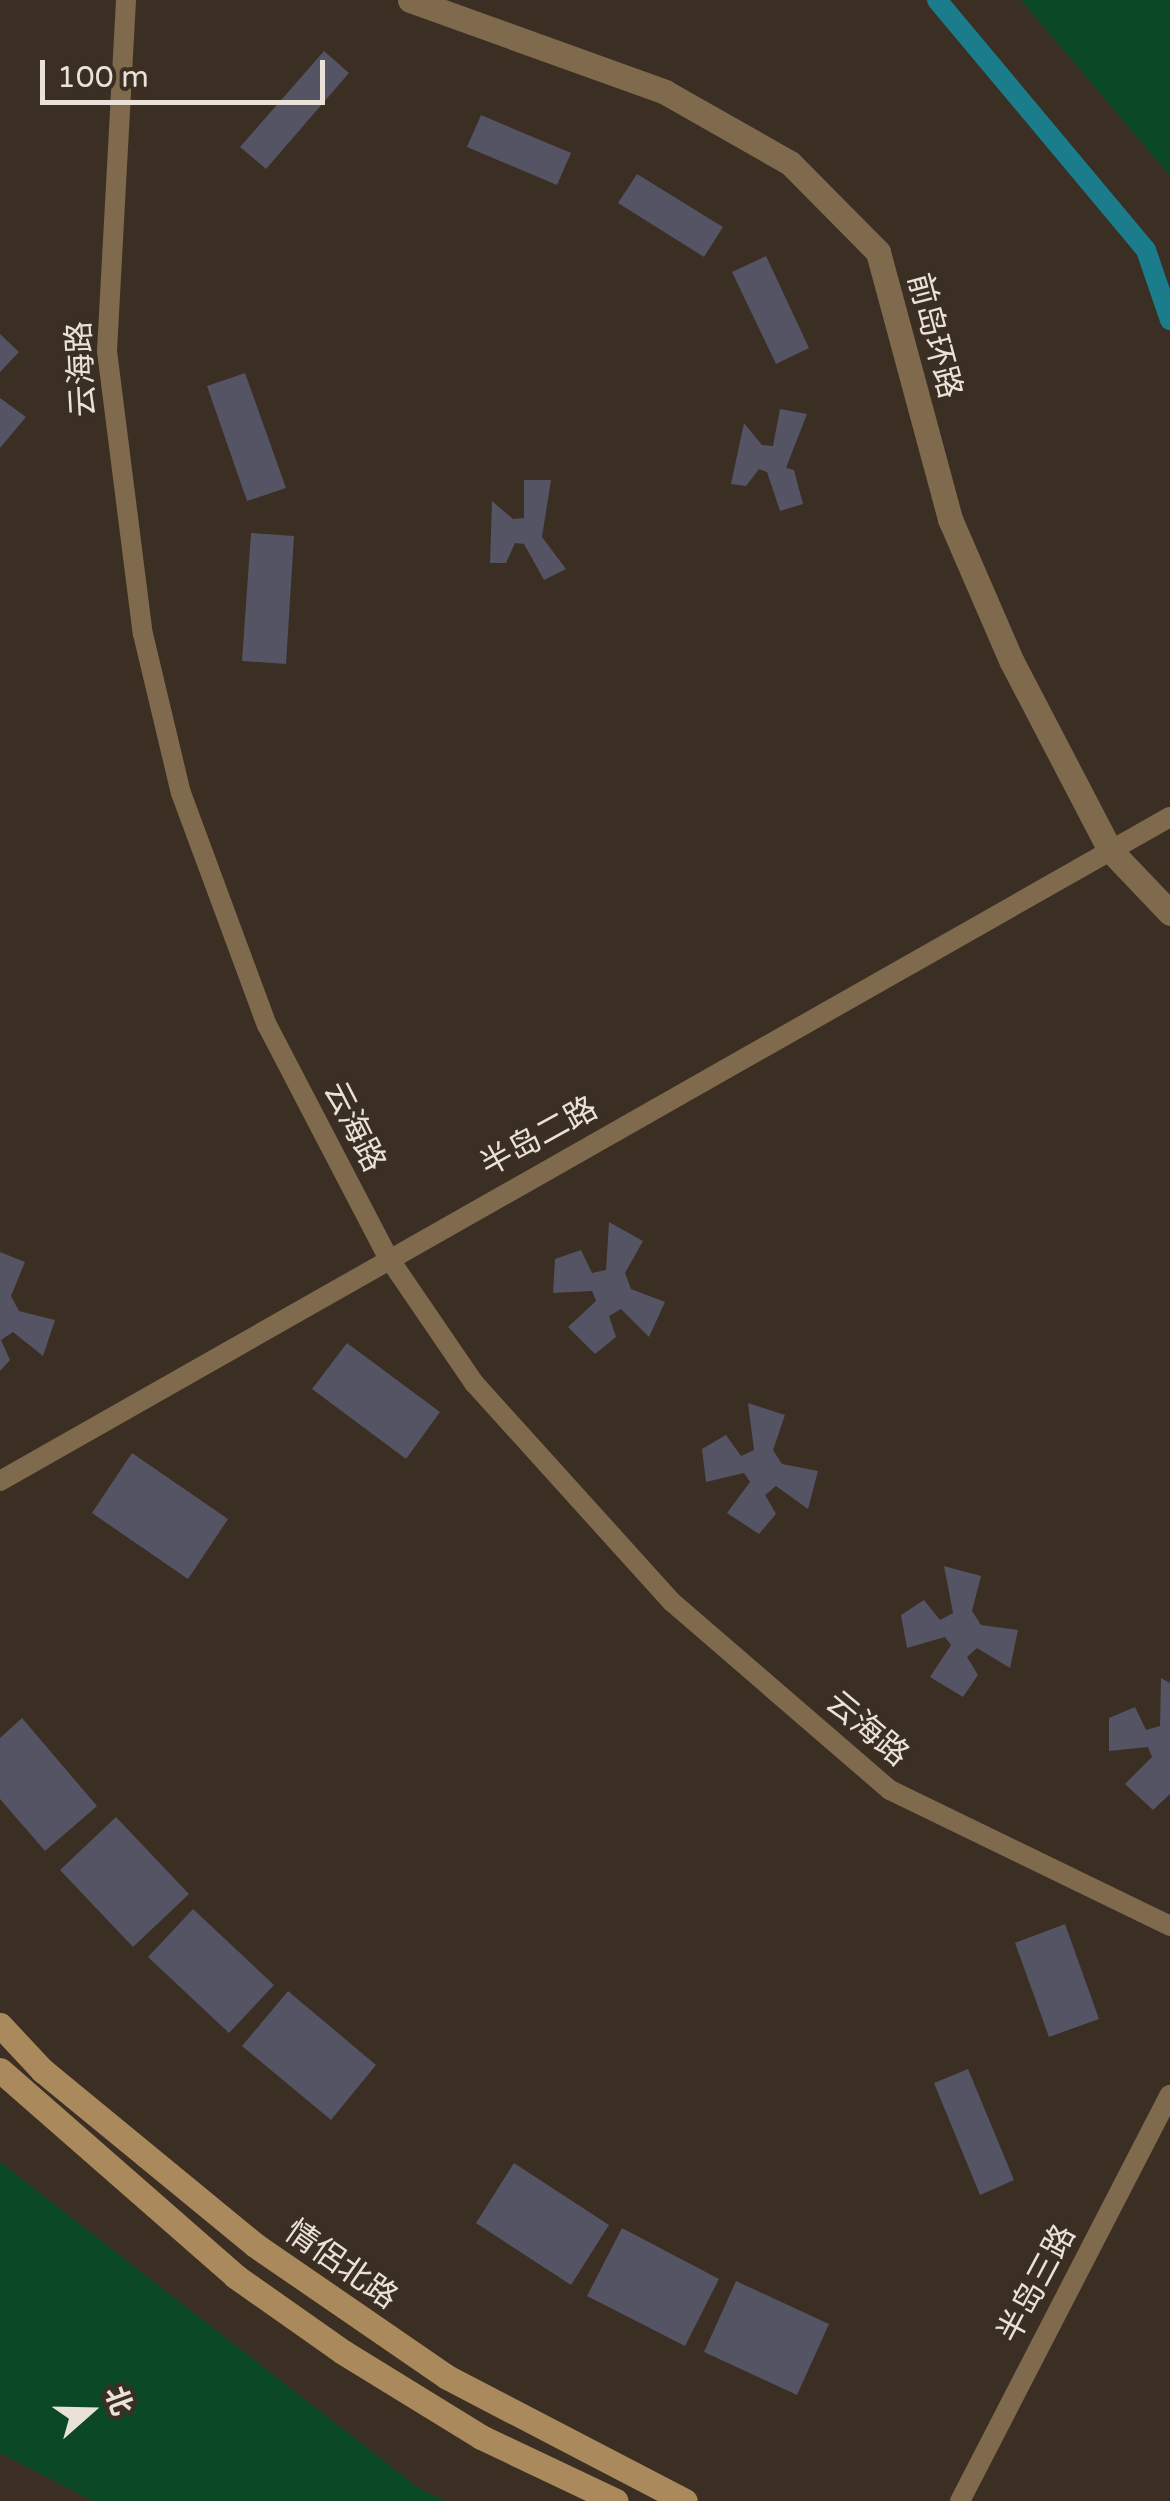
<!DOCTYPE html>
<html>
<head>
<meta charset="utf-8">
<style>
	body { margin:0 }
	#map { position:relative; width:1170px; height:2501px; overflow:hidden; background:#3b2e22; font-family:"Varela Round","Noto Sans SC",sans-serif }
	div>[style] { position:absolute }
	.green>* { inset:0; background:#0b4825 }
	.canal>* { height:20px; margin:-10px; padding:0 10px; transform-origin:10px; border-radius:10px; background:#1b7d8b }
	.building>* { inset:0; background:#545465 }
	.minor>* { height:20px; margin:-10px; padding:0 10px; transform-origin:10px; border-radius:10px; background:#7f6a4e }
	.tertiary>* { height:25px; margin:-12.5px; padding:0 12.5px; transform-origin:12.5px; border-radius:12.5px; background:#7f6a4e }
	.secondary>* { height:25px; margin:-12.5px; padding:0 12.5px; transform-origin:12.5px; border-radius:12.5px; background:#aa895c }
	span { translate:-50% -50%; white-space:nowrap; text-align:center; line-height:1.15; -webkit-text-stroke:8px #3b2e22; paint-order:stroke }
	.street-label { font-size:32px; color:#eae1d9 }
	.north { position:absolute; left:40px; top:2361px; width:100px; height:100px; -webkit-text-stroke:8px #3b2e22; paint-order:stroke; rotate:70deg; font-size:28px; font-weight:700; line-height:40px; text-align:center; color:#eae1d9 }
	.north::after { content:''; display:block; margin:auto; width:35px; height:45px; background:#eae1d9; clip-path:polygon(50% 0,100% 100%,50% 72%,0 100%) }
	.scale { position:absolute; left:40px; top:60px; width:285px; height:45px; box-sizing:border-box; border:5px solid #eae1d9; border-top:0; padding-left:12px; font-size:30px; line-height:35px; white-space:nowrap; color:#eae1d9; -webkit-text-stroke:8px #3b2e22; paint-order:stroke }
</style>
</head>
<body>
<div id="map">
	<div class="green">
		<div style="clip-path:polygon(1021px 0,1170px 0,1170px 176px)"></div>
		<div style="clip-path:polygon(0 2162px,420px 2489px,445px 2501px,93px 2501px,0 2453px)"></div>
	</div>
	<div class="canal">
		<div style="left:937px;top:0;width:326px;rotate:50.1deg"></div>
		<div style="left:1146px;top:250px;width:74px;rotate:71.1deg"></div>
	</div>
	<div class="building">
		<div style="clip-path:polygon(324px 51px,349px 73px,266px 169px,240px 147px)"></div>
		<div style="clip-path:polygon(481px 115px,571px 153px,557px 185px,467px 147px)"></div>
		<div style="clip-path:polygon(637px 174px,723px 227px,704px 257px,618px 203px)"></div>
		<div style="clip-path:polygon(766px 256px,809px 348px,776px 364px,732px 272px)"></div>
		<div style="clip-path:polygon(0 334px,19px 352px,0 372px)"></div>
		<div style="clip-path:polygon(245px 373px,286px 488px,247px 501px,207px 386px)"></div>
		<div style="clip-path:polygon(0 398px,26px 417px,0 448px)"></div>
		<div style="clip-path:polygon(780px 409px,807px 414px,786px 468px,794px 470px,803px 504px,780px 511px,767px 472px,759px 469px,746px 486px,731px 484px,744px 423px,762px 445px,773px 446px)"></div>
		<div style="clip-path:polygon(524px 480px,551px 480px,542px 537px,566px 569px,544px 580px,524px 544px,515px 543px,506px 563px,490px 563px,492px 501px,513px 519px,524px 518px)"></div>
		<div style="clip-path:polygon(251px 533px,294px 536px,286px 664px,242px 661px)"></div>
		<div style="clip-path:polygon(609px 1222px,643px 1241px,625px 1273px,631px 1289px,665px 1302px,649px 1337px,621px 1309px,609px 1316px,616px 1337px,595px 1354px,568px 1327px,596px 1301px,592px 1291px,553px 1293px,555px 1259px,581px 1250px,592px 1273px,606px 1270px)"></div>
		<div style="clip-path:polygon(0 1252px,25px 1262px,11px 1296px,19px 1311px,55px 1320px,43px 1356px,13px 1332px,1px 1340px,10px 1360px,0 1371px)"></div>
		<div style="clip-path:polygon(347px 1343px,440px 1412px,406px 1459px,312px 1389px)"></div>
		<div style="clip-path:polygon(748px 1403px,785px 1415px,773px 1450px,782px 1464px,818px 1471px,808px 1509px,776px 1486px,765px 1495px,776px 1514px,759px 1534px,727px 1513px,750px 1482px,744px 1473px,706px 1482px,702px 1449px,726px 1435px,741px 1456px,754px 1450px)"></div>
		<div style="clip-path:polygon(132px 1453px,228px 1519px,188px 1579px,92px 1513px)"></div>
		<div style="clip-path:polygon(944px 1566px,981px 1576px,972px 1611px,981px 1625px,1018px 1630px,1010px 1668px,977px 1648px,967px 1657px,978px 1675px,963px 1697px,930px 1677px,951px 1645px,945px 1637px,907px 1648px,901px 1615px,924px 1600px,940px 1620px,953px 1613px)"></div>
		<div style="clip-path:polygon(1161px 1678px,1170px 1683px,1170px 1794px,1153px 1810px,1125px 1784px,1152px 1757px,1148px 1747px,1109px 1751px,1109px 1718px,1135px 1707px,1146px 1730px,1160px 1726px)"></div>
		<div style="clip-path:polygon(22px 1718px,97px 1806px,45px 1851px,0 1799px,0 1738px)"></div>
		<div style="clip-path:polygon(116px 1817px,189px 1894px,133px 1947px,60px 1870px)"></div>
		<div style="clip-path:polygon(193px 1909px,274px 1985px,229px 2033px,148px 1957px)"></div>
		<div style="clip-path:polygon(1065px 1924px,1099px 2019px,1049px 2037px,1015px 1943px)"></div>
		<div style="clip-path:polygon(288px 1991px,376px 2065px,331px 2120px,242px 2046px)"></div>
		<div style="clip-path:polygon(968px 2069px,1014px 2180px,980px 2195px,934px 2083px)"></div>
		<div style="clip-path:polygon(514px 2163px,609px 2225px,571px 2285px,476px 2223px)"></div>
		<div style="clip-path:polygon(622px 2228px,719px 2279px,685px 2346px,587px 2296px)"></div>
		<div style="clip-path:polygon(736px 2281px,829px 2324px,797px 2395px,704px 2352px)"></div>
	</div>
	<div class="minor">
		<div style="left:126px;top:0;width:352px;rotate:93.1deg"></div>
		<div style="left:107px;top:351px;width:285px;rotate:82.8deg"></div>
		<div style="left:143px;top:634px;width:163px;rotate:76.6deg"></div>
		<div style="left:181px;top:793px;width:247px;rotate:69.7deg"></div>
		<div style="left:267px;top:1025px;width:262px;rotate:62.5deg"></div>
		<div style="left:388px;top:1257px;width:153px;rotate:55.7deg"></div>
		<div style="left:474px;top:1383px;width:295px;rotate:47.9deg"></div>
		<div style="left:672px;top:1602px;width:288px;rotate:40.8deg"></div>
		<div style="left:890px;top:1790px;width:311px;rotate:25.9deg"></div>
		<div style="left:0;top:1481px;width:1345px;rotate:-29.58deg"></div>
		<div style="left:960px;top:2501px;width:457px;rotate:-62.7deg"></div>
	</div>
	<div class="tertiary">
		<div style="left:410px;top:0;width:271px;rotate:19.8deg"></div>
		<div style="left:665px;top:92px;width:144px;rotate:29.6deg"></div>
		<div style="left:790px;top:163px;width:125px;rotate:45.3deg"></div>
		<div style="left:878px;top:252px;width:277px;rotate:74.9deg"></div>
		<div style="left:950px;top:519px;width:156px;rotate:66.6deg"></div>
		<div style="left:1012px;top:662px;width:212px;rotate:62.5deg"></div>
		<div style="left:1110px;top:850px;width:87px;rotate:46.4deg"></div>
	</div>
	<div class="secondary">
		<div style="left:0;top:2025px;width:62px;rotate:47deg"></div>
		<div style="left:42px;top:2070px;width:276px;rotate:39.4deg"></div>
		<div style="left:255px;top:2245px;width:233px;rotate:34.5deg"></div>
		<div style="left:447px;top:2377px;width:268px;rotate:27.5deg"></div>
		<div style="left:0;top:2070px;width:313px;rotate:41.2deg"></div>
		<div style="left:235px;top:2276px;width:132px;rotate:35.1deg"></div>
		<div style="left:343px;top:2352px;width:162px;rotate:31.6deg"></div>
		<div style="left:481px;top:2437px;width:149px;rotate:25.4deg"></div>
	</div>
	<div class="street-label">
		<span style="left:934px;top:336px;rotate:75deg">前岛环路</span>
		<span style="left:82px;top:369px;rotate:-93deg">云海路</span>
		<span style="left:354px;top:1127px;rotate:63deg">云海路</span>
		<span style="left:539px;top:1137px;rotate:-29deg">半岛二路</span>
		<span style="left:867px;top:1729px;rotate:40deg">云海路</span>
		<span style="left:341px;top:2265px;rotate:35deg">情侶北路</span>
		<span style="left:1037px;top:2284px;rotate:-62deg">半岛三路</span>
	</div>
	<div class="north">北</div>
	<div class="scale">100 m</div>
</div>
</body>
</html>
